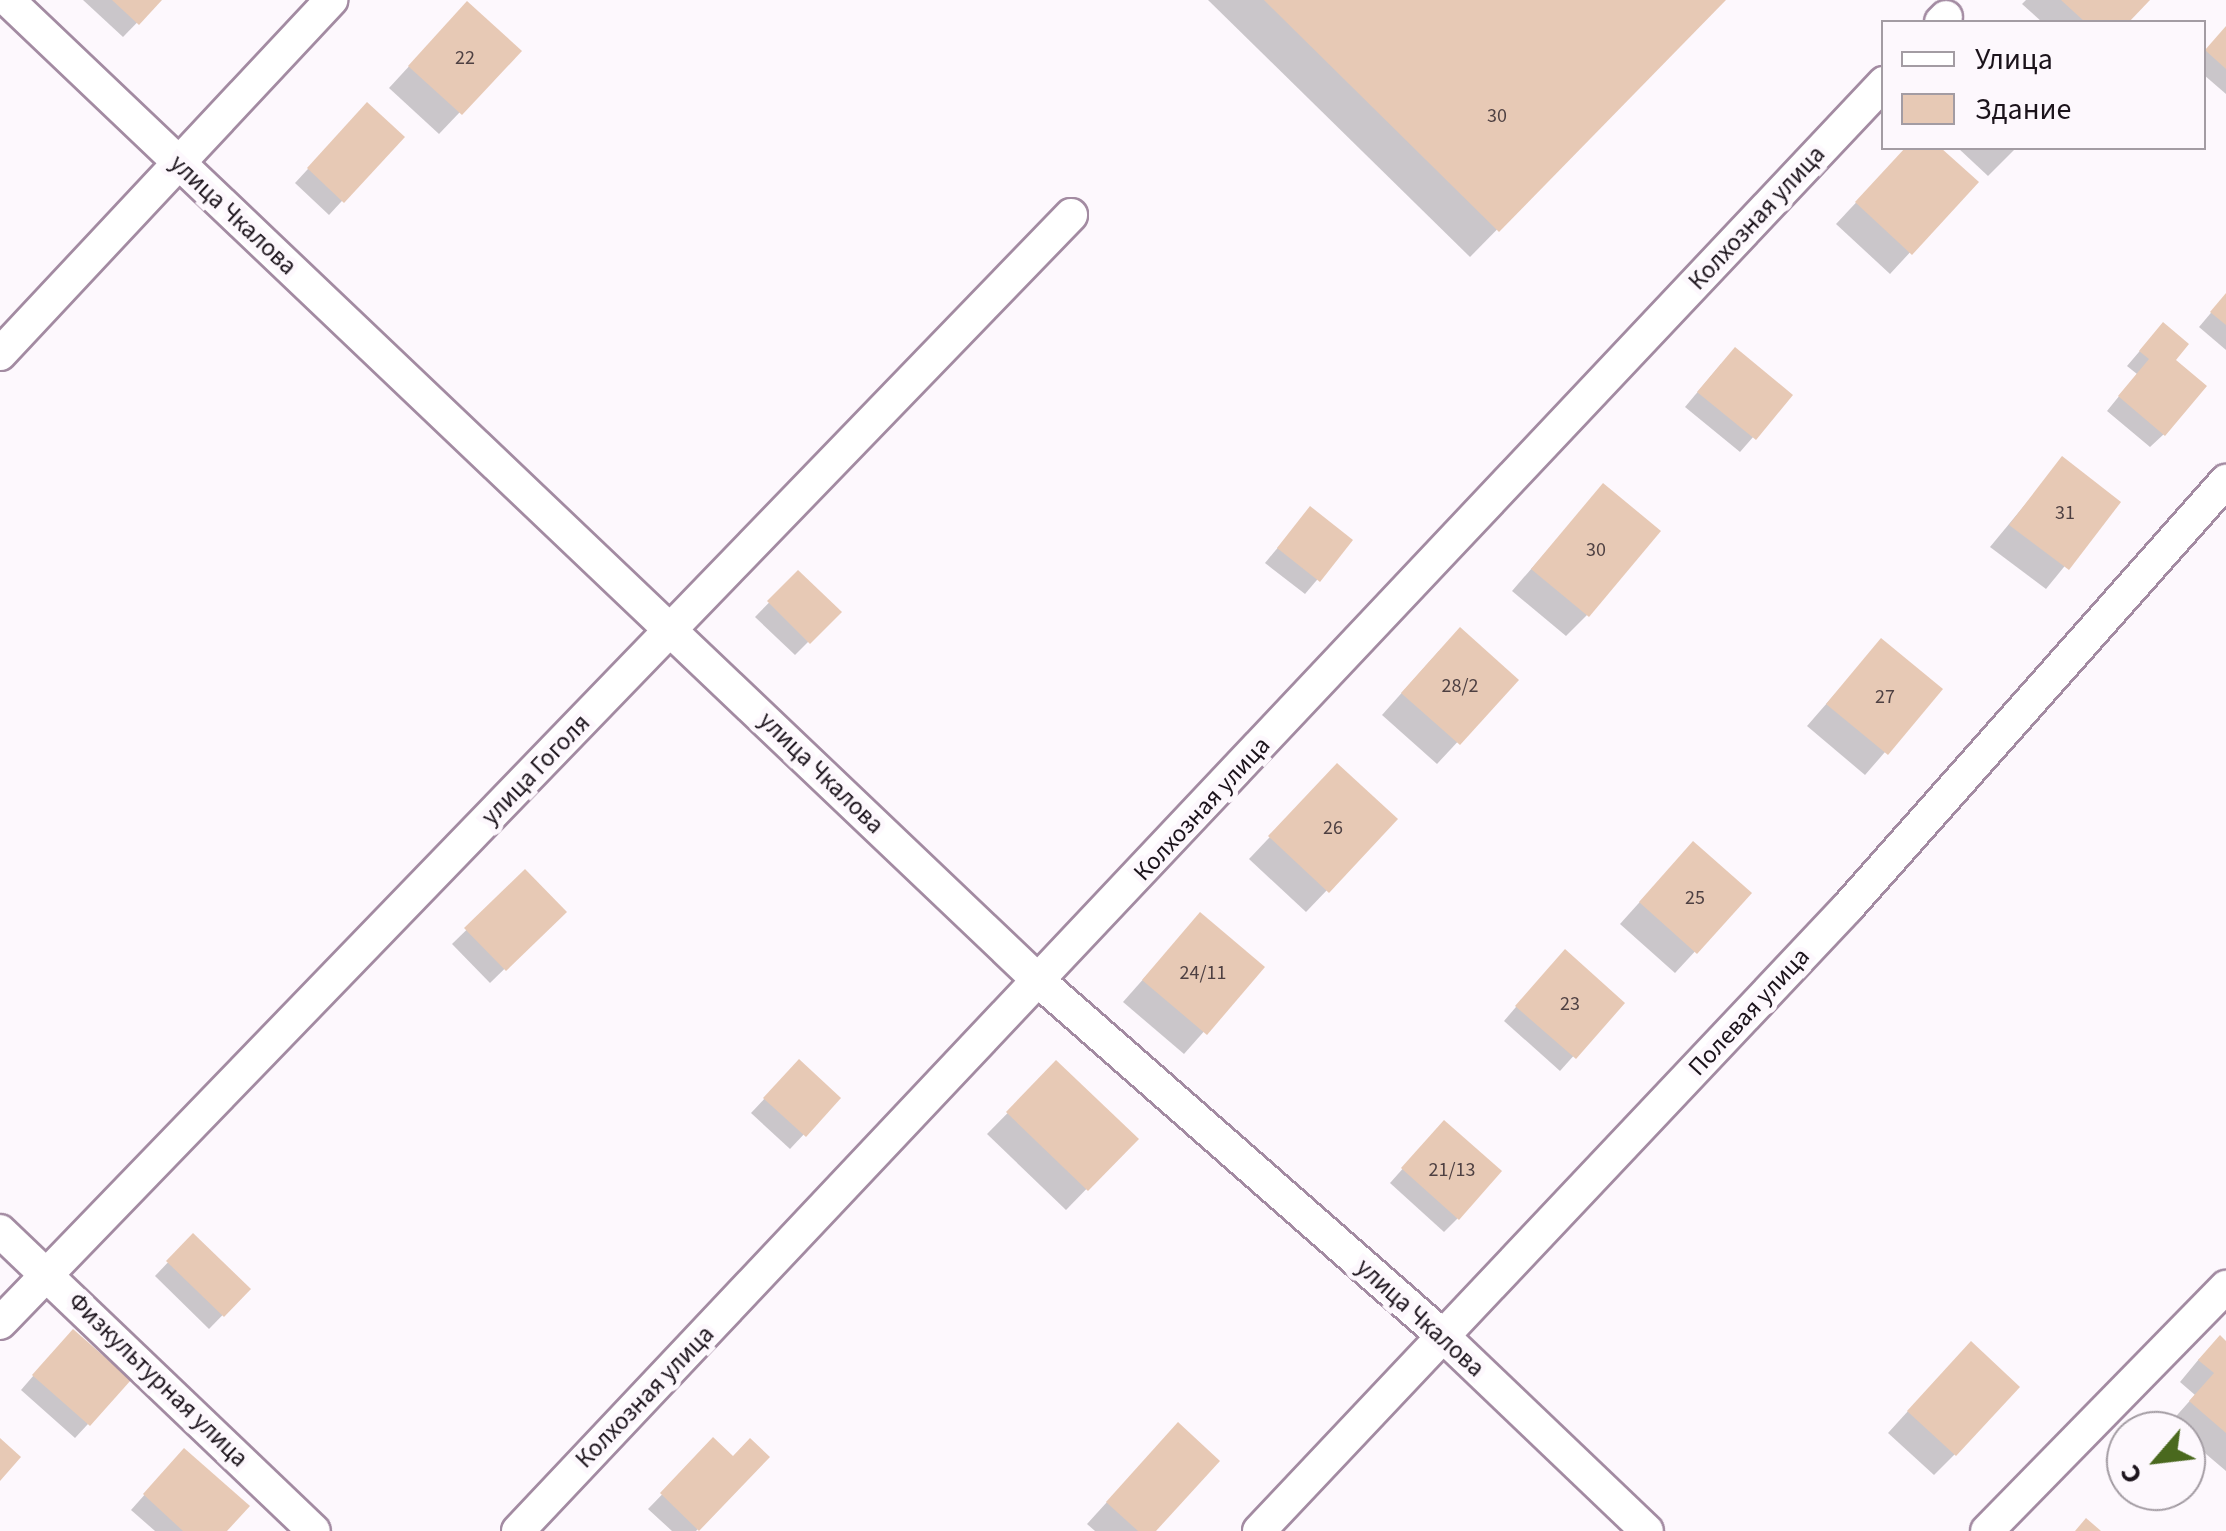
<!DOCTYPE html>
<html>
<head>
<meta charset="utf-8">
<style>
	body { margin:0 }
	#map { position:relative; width:2226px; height:1531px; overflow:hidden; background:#fdf8fd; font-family:"Source Sans 3",sans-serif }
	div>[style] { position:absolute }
	.shadow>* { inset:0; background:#0003 }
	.building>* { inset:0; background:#e7c9b5 }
	.roads { filter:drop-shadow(2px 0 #a38ba2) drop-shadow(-2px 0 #a38ba2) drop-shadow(0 2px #a38ba2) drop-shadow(0 -2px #a38ba2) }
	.minor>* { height:32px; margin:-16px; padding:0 16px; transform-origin:16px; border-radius:16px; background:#fff }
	span { translate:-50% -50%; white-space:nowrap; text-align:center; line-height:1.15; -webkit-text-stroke:10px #fdf8fd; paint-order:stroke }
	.number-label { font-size:20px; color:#4e4042 }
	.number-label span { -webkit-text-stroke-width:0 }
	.street-label { font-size:25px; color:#1b131b }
	.legend { position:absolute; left:1881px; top:20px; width:325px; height:130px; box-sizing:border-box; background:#fdf8fd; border:2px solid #a39ca3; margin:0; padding:12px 18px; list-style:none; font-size:30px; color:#1b131b }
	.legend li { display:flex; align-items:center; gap:20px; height:50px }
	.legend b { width:50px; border:2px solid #a39ca3 }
	.north { position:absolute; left:2106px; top:1411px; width:100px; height:100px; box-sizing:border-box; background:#fdf8fd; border:2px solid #a39ca3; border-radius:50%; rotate:242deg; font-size:28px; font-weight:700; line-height:40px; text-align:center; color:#1b131b }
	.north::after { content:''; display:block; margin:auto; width:35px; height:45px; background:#4a691e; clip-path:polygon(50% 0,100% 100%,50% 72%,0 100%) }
</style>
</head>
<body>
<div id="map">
	<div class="shadow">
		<div style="clip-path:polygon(83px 0,159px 0,123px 37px)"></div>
		<div style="clip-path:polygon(1208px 0,1723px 0,1470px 257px)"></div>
		<div style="clip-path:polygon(2026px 0,2146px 0,2126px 22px,2042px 22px,2022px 4px)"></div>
		<div style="clip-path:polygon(447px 25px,518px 51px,439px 134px,389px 88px)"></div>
		<div style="clip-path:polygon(2226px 29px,2226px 94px,2204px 75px,2204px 53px)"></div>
		<div style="clip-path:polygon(354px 119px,401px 137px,329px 215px,295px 183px)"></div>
		<div style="clip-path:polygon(1907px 148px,1937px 148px,1975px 182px,1890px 274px,1836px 224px)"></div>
		<div style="clip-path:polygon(1958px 148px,2016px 148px,1988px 176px)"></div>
		<div style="clip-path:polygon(2226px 295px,2226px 350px,2199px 327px)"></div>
		<div style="clip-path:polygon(2150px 339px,2172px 360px,2164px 434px,2150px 447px,2107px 411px,2137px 374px,2127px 366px)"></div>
		<div style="clip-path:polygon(1721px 364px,1789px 396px,1740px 452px,1685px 407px)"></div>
		<div style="clip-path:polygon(2062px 460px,2117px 502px,2046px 589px,1990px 547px)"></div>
		<div style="clip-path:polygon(1603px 486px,1587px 615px,1566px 636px,1512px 591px)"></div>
		<div style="clip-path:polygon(1310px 509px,1350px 541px,1305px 594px,1265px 563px)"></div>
		<div style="clip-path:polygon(798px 573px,838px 612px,795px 655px,755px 617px)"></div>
		<div style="clip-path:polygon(1881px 641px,1939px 690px,1865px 775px,1807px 726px)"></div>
		<div style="clip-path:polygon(1439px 651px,1515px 680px,1437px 764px,1382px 715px)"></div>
		<div style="clip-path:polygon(1317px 787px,1395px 819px,1306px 912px,1249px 859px)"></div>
		<div style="clip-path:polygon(1673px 865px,1748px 894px,1675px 973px,1620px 924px)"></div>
		<div style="clip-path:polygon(525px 873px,563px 912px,490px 983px,452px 944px)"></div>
		<div style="clip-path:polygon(1200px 915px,1261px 967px,1184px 1054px,1123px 1002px)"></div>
		<div style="clip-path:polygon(1551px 966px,1621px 1003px,1560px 1071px,1504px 1021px)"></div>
		<div style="clip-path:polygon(1057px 1063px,1135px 1139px,1066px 1210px,987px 1134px)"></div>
		<div style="clip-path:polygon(786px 1076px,838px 1098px,790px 1149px,751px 1113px)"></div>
		<div style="clip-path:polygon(1431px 1137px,1458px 1218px,1444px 1232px,1390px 1183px)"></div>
		<div style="clip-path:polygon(193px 1236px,248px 1289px,209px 1329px,155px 1276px)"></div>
		<div style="clip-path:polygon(2226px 1344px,2226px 1471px,2186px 1437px,2186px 1431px,2170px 1423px,2195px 1395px,2180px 1382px,2199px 1359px)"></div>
		<div style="clip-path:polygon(59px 1346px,88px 1424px,75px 1438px,21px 1390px)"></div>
		<div style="clip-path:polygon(1950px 1365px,1955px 1454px,1934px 1475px,1888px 1433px)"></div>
		<div style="clip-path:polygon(714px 1441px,733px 1459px,767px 1457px,696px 1531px,672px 1531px,648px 1509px)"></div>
		<div style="clip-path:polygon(1157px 1447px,1153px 1531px,1095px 1531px,1087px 1524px)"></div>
		<div style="clip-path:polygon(171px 1465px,224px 1531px,155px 1531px,131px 1510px)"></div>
	</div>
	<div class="building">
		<div style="clip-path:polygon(112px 0,162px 0,139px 25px)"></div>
		<div style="clip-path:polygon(1264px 0,1726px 0,1499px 232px)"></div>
		<div style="clip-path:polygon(2061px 0,2150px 0,2129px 22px,2085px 22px)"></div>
		<div style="clip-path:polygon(467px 1px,522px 51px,462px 115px,408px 66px)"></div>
		<div style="clip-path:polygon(2226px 26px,2226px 69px,2205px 50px)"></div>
		<div style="clip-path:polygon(367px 102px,405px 137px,344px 203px,307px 168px)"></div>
		<div style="clip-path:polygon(1905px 148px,1941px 148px,1979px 182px,1912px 255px,1855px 202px)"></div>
		<div style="clip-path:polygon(2226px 293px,2226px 325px,2210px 312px)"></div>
		<div style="clip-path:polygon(2163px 322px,2189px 344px,2176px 360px,2207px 386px,2165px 436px,2118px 396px,2149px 359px,2139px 351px)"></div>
		<div style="clip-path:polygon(1735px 347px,1793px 395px,1756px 440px,1697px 392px)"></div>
		<div style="clip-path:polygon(2062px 456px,2121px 502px,2069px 570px,2009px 525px)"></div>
		<div style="clip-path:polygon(1603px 483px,1661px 531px,1589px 617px,1531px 569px)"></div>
		<div style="clip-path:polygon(1310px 506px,1353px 540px,1320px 582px,1277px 548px)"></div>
		<div style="clip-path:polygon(798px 570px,842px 612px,810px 644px,767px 601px)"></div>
		<div style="clip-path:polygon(1460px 627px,1519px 680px,1460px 745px,1401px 693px)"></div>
		<div style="clip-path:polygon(1881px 638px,1943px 689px,1888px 755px,1826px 704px)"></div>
		<div style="clip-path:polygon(1337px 763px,1398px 819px,1329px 893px,1268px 836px)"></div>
		<div style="clip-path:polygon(1693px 841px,1752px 893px,1697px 954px,1639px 902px)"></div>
		<div style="clip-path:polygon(525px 869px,567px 912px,506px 971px,464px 928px)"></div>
		<div style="clip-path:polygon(1200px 912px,1265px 967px,1207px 1035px,1142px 980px)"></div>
		<div style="clip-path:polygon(1565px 949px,1625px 1003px,1576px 1059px,1515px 1006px)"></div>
		<div style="clip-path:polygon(799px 1059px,841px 1098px,806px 1137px,763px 1098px)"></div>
		<div style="clip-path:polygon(1056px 1060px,1139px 1139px,1088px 1191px,1006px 1112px)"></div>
		<div style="clip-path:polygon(1444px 1120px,1502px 1171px,1459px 1220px,1401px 1168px)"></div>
		<div style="clip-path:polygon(193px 1233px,251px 1289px,224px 1317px,166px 1261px)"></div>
		<div style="clip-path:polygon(73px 1329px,131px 1380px,90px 1426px,32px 1375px)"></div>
		<div style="clip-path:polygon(2220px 1335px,2226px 1341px,2226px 1433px,2189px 1401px,2214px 1373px,2198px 1360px)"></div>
		<div style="clip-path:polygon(1971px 1341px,2020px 1387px,1956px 1456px,1907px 1411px)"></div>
		<div style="clip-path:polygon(1178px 1422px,1220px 1461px,1156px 1531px,1138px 1531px,1106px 1502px)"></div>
		<div style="clip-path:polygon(713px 1437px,733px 1456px,750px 1438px,770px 1457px,699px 1531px,660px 1493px)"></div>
		<div style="clip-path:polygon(0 1438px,21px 1457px,0 1481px)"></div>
		<div style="clip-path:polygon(184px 1448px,250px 1506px,227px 1531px,183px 1531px,143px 1494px)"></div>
		<div style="clip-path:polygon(2086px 1518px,2101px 1531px,2075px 1531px)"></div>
	</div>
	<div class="roads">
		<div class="minor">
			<div style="left:8px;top:0;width:1425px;rotate:43.58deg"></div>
			<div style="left:1040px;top:982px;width:536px;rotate:41.3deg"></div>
			<div style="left:1443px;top:1336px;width:282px;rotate:43.7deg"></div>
			<div style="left:1941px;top:22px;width:7px;rotate:-45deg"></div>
			<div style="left:0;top:354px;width:485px;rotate:-46.9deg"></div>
			<div style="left:0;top:1231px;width:434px;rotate:43.7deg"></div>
			<div style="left:0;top:1323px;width:1541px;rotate:-45.97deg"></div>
			<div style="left:518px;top:1531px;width:1991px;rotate:-46.67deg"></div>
			<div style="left:1259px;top:1531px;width:858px;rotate:-46.65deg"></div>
			<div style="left:1848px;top:907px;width:570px;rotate:-48.42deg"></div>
			<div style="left:1987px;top:1531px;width:342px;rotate:-45.6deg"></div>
		</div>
	</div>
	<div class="number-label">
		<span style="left:465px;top:58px">22</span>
		<span style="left:1497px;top:116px">30</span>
		<span style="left:2065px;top:513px">31</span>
		<span style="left:1596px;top:550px">30</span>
		<span style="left:1460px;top:686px">28/2</span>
		<span style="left:1885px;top:697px">27</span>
		<span style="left:1333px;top:828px">26</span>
		<span style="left:1695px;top:898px">25</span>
		<span style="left:1203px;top:973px">24/11</span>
		<span style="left:1570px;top:1004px">23</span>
		<span style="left:1452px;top:1170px">21/13</span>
	</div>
	<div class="street-label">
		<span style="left:233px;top:215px;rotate:43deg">улица Чкалова</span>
		<span style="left:1757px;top:218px;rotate:-47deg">Колхозная улица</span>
		<span style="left:536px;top:770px;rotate:-46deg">улица Гоголя</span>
		<span style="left:821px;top:773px;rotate:44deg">улица Чкалова</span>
		<span style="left:1202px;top:809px;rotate:-47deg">Колхозная улица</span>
		<span style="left:1749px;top:1012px;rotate:-47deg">Полевая улица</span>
		<span style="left:1420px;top:1318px;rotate:42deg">улица Чкалова</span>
		<span style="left:158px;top:1380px;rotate:44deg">Физкультурная улица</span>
		<span style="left:645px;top:1397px;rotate:-46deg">Колхозная улица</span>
	</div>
	<ul class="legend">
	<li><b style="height:12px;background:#fff"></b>Улица</li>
	<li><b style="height:28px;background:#e7c9b5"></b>Здание</li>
	</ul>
	<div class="north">С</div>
</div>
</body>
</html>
